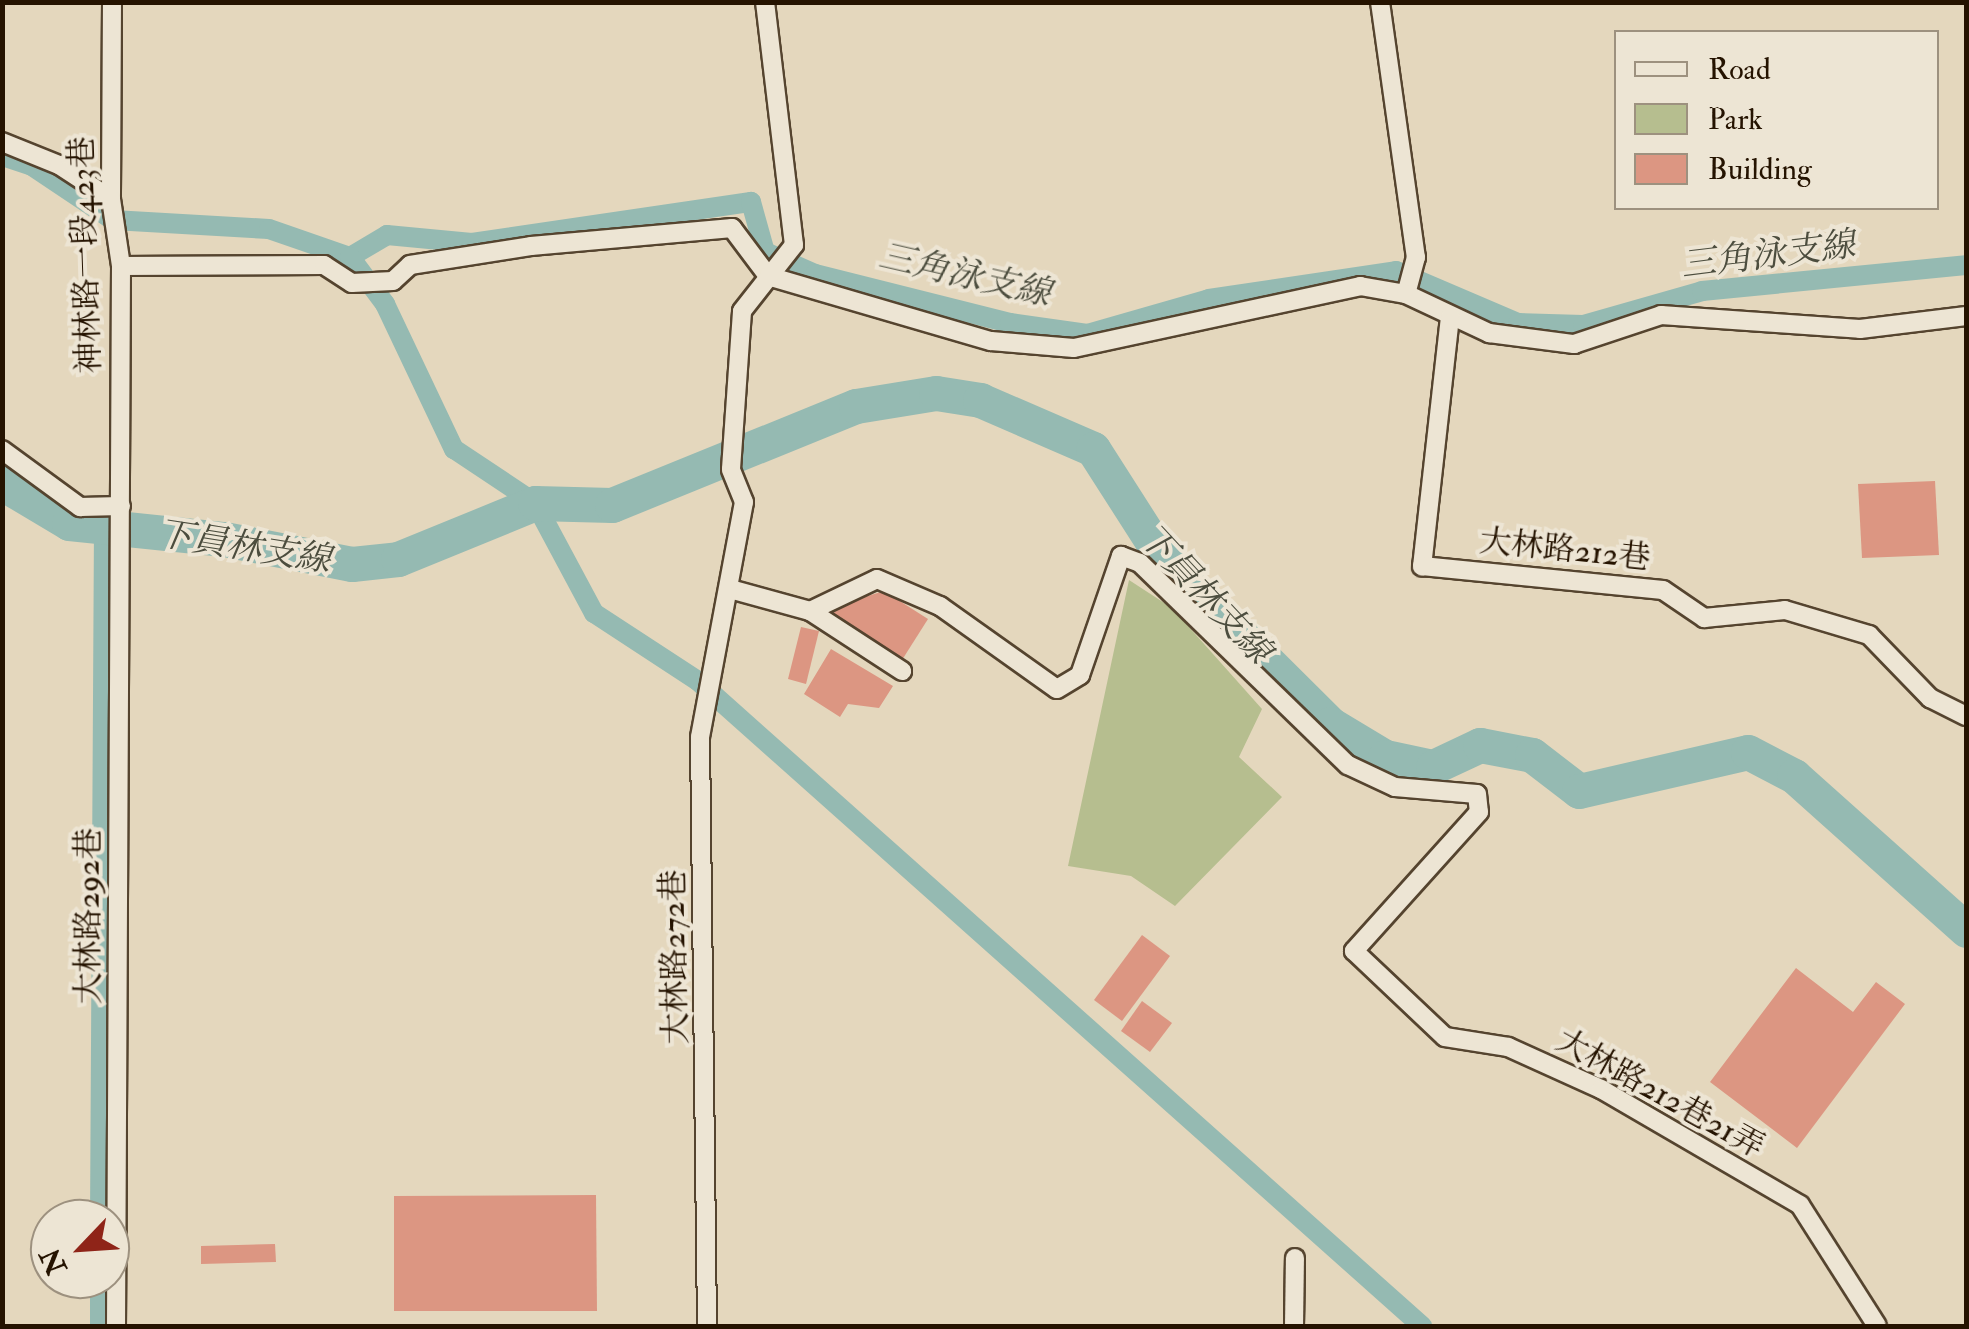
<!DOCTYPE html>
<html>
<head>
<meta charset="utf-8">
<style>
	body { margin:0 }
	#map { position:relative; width:1969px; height:1329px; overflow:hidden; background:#e4d7bd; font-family:"IM FELL Double Pica","Noto Serif TC",serif }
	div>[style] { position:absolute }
	.green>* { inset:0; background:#b6be8f }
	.canal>* { height:20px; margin:-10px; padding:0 10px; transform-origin:10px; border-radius:10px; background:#95bab2 }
	.river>* { height:35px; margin:-17.5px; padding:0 17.5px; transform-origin:17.5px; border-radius:17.5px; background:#95bab2 }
	.building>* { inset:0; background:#dc9682 }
	.roads { filter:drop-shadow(2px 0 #55442f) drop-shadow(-2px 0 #55442f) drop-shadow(0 2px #55442f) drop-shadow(0 -2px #55442f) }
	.street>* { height:18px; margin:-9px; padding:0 9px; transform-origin:9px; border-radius:9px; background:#ede5d4 }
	span { translate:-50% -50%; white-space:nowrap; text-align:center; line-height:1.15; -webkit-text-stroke:8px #ede5d4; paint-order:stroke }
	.street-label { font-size:32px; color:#251300 }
	.water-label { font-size:35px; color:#4c4d3e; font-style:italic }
	.frame { position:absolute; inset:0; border:5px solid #251300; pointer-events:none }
	.legend { position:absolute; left:1614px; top:30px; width:325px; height:180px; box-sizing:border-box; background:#ede5d4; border:2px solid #9d917f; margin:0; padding:12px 18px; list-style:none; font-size:30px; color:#251300 }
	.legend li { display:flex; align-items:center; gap:20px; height:50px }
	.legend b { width:50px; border:2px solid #9d917f }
	.north { position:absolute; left:30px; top:1199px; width:100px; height:100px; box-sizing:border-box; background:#ede5d4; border:2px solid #9d917f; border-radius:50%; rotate:245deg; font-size:28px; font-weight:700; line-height:40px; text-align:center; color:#251300 }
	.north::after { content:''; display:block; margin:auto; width:35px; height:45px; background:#8f2418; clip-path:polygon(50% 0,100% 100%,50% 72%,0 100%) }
</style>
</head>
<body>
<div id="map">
	<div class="green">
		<div style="clip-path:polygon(1129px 580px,1172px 608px,1262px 709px,1239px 757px,1282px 797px,1175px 906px,1131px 876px,1068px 866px)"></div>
	</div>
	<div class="canal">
		<div style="left:2px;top:156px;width:32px;rotate:18deg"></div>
		<div style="left:32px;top:166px;width:97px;rotate:33.7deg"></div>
		<div style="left:113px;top:220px;width:156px;rotate:3.3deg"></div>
		<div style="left:269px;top:229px;width:86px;rotate:19.1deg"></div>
		<div style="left:350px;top:257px;width:43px;rotate:-30.7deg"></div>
		<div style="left:387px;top:235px;width:85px;rotate:5.4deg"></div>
		<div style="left:472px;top:243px;width:282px;rotate:-8.4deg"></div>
		<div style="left:751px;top:202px;width:52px;rotate:74.4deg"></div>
		<div style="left:765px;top:252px;width:55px;rotate:23.7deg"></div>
		<div style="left:815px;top:274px;width:201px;rotate:14.1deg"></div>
		<div style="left:1010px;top:323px;width:78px;rotate:8.1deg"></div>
		<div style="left:1087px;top:334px;width:127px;rotate:-16deg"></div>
		<div style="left:1209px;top:299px;width:189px;rotate:-8.5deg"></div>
		<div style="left:1396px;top:271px;width:133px;rotate:23.1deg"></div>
		<div style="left:1518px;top:323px;width:65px;rotate:1.8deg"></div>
		<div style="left:1583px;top:325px;width:124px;rotate:-15.9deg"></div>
		<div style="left:1702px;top:291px;width:265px;rotate:-5.6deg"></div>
		<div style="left:350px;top:257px;width:59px;rotate:53.3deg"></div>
		<div style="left:385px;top:304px;width:161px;rotate:64.6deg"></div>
		<div style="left:454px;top:449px;width:97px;rotate:33.7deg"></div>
		<div style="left:535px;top:503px;width:125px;rotate:61.8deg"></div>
		<div style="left:594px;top:613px;width:124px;rotate:33.2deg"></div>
		<div style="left:698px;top:681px;width:970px;rotate:41.7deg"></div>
		<div style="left:100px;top:1219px;width:688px;rotate:-89.67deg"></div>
		<div style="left:100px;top:1326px;width:47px;rotate:-90deg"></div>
	</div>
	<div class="river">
		<div style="left:2px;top:483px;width:78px;rotate:30.8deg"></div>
		<div style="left:69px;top:523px;width:156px;rotate:5.9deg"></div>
		<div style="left:224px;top:539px;width:130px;rotate:11.1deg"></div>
		<div style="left:352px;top:564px;width:46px;rotate:-6.2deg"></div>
		<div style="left:398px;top:559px;width:148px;rotate:-22.2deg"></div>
		<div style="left:535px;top:503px;width:77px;rotate:1.5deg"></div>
		<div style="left:612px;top:505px;width:263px;rotate:-22.1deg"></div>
		<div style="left:856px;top:406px;width:81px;rotate:-9.2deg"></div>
		<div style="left:936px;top:393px;width:45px;rotate:9deg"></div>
		<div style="left:980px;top:400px;width:123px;rotate:23.4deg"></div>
		<div style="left:1093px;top:449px;width:128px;rotate:57.4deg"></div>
		<div style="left:1162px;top:557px;width:237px;rotate:44.8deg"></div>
		<div style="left:1330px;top:724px;width:64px;rotate:31deg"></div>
		<div style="left:1385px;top:757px;width:49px;rotate:11.8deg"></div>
		<div style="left:1433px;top:767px;width:52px;rotate:-25.1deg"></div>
		<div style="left:1480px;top:745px;width:53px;rotate:10.9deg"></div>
		<div style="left:1532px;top:755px;width:59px;rotate:37.5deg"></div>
		<div style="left:1579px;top:791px;width:173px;rotate:-13deg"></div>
		<div style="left:1748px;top:752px;width:52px;rotate:27.6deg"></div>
		<div style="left:1794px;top:776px;width:231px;rotate:41.8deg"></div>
	</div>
	<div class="building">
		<div style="clip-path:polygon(1935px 481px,1939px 555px,1862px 558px,1858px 484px)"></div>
		<div style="clip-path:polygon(884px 591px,928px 619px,902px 660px,822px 610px)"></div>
		<div style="clip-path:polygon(801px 627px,819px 631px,806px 684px,788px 679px)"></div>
		<div style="clip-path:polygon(831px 649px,893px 686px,879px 708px,848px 704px,840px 717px,804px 694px)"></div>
		<div style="clip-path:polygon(1142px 935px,1170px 956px,1122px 1021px,1094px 1000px)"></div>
		<div style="clip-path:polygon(1796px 968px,1853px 1012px,1876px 982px,1905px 1004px,1797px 1148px,1710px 1082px)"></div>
		<div style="clip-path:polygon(1142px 1001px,1172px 1023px,1150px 1052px,1121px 1031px)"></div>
		<div style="clip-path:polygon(596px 1195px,597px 1311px,394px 1311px,394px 1196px)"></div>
		<div style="clip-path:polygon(275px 1244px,276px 1262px,201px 1264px,201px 1246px)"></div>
	</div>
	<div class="roads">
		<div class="street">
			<div style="left:112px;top:2px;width:197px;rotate:90.3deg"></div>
			<div style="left:111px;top:199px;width:68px;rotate:81.5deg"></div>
			<div style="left:121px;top:266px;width:1060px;rotate:90.27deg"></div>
			<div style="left:1380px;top:2px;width:258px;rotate:82deg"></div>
			<div style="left:1416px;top:257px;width:38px;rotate:105deg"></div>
			<div style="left:2px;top:142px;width:61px;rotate:22deg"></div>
			<div style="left:59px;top:165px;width:62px;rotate:33.2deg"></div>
			<div style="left:121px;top:266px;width:203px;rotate:-0.3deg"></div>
			<div style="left:324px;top:265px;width:33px;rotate:33deg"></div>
			<div style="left:352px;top:283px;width:41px;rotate:-2.8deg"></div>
			<div style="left:393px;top:281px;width:23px;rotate:-43deg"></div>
			<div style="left:410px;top:265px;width:122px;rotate:-8.9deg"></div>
			<div style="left:531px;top:246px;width:202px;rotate:-5.1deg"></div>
			<div style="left:732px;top:228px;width:60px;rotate:53.1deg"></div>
			<div style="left:768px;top:276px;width:232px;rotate:16.3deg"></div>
			<div style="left:991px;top:341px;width:83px;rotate:4.8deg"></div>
			<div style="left:1074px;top:348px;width:293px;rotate:-12.2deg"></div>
			<div style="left:1360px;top:286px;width:47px;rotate:9.9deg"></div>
			<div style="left:1406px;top:294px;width:92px;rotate:25.2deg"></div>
			<div style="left:1489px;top:333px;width:86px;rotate:7.4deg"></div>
			<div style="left:1574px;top:344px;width:92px;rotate:-18.4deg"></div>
			<div style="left:1661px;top:315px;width:199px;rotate:4deg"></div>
			<div style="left:1860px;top:329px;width:107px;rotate:-7deg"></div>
			<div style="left:1450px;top:317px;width:251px;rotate:96.4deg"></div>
			<div style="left:1422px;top:566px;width:242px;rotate:5.7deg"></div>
			<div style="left:1663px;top:590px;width:50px;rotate:34.3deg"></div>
			<div style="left:1704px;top:618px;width:81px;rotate:-5.6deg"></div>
			<div style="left:1785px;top:610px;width:88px;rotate:16.6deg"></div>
			<div style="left:1869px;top:635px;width:88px;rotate:45.9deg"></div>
			<div style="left:1930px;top:698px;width:40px;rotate:26.6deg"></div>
			<div style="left:2px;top:450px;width:97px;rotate:36.2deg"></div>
			<div style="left:80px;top:507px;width:41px;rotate:-1.4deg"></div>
			<div style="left:730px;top:589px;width:83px;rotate:15.4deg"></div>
			<div style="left:810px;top:611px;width:74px;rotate:-25.5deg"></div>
			<div style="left:877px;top:579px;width:69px;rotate:23.2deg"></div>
			<div style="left:940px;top:606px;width:143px;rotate:35.4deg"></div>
			<div style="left:1057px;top:689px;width:27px;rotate:-31deg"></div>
			<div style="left:1080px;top:675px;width:126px;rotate:-71deg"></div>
			<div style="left:1121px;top:556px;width:20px;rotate:20deg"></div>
			<div style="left:1140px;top:563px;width:290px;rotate:44.2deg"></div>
			<div style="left:1348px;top:765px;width:52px;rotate:25.1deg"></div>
			<div style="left:1395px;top:787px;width:82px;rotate:4.9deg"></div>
			<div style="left:1477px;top:794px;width:18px;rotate:84deg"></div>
			<div style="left:1479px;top:812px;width:187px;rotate:132deg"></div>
			<div style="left:1354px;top:951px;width:125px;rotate:43.4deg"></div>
			<div style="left:1445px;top:1037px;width:64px;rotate:9deg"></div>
			<div style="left:1508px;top:1047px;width:102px;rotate:24.3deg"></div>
			<div style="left:1601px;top:1089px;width:230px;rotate:30.2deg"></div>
			<div style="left:1800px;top:1205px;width:143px;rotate:57.5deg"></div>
			<div style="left:810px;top:611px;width:110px;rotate:33.1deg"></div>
			<div style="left:707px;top:1326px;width:589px;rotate:-90.68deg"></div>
			<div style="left:700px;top:737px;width:239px;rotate:-79.4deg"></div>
			<div style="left:744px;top:502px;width:35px;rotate:-112deg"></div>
			<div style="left:731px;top:469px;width:158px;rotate:-86deg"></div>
			<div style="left:742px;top:311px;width:84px;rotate:-51.8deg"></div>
			<div style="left:794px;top:245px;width:245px;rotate:-96.8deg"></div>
			<div style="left:1294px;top:1326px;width:68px;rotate:-89.2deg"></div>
		</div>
	</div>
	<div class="street-label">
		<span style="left:86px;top:255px;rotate:-92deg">神林路一段423巷</span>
		<span style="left:1565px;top:550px;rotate:6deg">大林路212巷</span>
		<span style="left:89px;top:916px;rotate:-90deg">大林路292巷</span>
		<span style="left:675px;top:957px;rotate:-91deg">大林路272巷</span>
		<span style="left:1660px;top:1094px;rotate:29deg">大林路212巷21弄</span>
	</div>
	<div class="water-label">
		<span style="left:1768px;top:255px;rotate:-7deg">三角泳支線</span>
		<span style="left:965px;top:275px;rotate:13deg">三角泳支線</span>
		<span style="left:244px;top:547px;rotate:9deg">下員林支線</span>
		<span style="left:1205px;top:594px;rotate:47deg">下員林支線</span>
	</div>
	<div class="frame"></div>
	<ul class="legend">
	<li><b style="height:12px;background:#ede5d4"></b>Road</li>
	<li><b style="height:28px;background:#b6be8f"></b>Park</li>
	<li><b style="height:28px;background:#dc9682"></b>Building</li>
	</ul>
	<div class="north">N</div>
</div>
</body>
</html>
